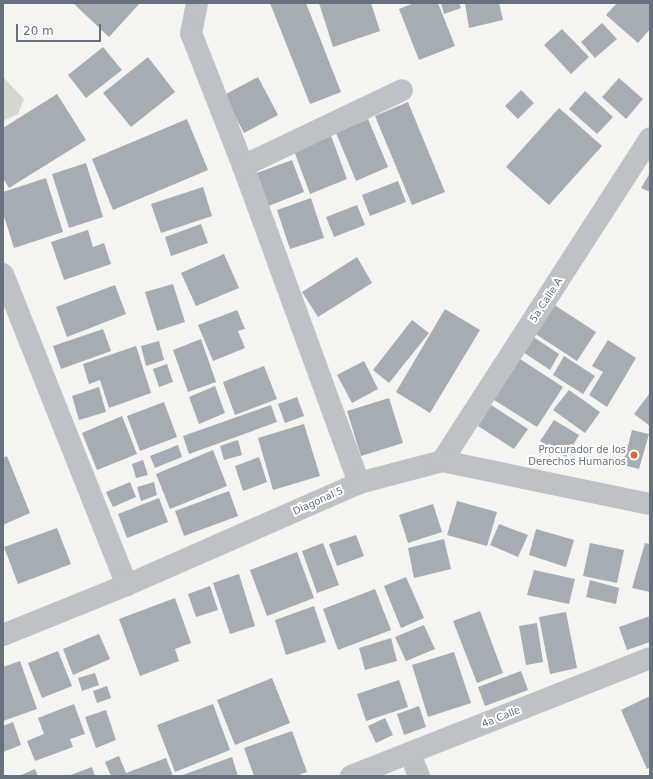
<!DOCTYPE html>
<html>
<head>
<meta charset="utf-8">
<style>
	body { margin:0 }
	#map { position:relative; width:653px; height:779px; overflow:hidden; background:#f4f4f1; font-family:"DejaVu Sans",sans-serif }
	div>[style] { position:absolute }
	.green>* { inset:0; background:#d3d9d1 }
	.building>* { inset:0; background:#a6acb3 }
	.minor>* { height:22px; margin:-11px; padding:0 11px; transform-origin:11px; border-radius:11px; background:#bec1c5 }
	.dots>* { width:11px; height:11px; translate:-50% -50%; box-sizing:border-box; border:2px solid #fff; border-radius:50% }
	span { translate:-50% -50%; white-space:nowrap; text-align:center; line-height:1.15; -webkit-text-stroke:4px #fff; paint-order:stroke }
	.street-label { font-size:10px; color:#66707f }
	.poi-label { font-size:10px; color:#66707f }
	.right { translate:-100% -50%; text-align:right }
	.frame { position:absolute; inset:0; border:4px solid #66707f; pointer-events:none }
	.scale { position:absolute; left:16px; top:24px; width:85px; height:18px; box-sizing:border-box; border:2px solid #66707f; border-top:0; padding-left:5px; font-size:12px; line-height:14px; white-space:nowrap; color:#66707f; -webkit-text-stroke:3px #fff; paint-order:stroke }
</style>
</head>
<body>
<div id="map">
	<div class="green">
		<div style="clip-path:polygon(3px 77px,24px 99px,18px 114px,3px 121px)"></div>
	</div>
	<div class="building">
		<div style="clip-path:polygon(73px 3px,140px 3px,109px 37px)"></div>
		<div style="clip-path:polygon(270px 3px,306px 3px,341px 92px,310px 104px)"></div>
		<div style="clip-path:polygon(319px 3px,371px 3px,380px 31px,333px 47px)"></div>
		<div style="clip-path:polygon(414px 3px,438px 3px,455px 46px,419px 60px,399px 9px)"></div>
		<div style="clip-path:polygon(441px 3px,459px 3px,461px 8px,444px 14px)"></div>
		<div style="clip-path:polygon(465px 3px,499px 3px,503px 20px,469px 28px)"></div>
		<div style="clip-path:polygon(617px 3px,650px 3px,650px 29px,638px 43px,606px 15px)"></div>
		<div style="clip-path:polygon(602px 23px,617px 39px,595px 58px,581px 42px)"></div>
		<div style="clip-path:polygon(562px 29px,589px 57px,571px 74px,544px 45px)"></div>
		<div style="clip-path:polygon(103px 47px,122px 70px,86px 98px,68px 75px)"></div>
		<div style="clip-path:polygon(148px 57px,175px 92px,131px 127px,103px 93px)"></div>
		<div style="clip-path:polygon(258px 77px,278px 115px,244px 133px,224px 95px)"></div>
		<div style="clip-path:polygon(619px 78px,643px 99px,626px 119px,602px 97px)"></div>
		<div style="clip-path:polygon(521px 90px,534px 103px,518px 119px,505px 106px)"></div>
		<div style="clip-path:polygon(585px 91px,613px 117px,597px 134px,569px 109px)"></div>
		<div style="clip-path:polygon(57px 94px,86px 140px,9px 188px,3px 178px,3px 128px)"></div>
		<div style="clip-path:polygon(408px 102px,445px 192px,412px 205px,375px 116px)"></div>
		<div style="clip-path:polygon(559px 108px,602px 146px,549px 205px,506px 167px)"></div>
		<div style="clip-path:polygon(187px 119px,208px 170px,113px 210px,92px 159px)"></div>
		<div style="clip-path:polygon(368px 119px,388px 167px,356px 181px,336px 133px)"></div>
		<div style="clip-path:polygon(330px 133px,347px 179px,310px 194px,293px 148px)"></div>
		<div style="clip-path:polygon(292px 160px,304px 192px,266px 207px,254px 174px)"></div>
		<div style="clip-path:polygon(86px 163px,103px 217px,69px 228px,52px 174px)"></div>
		<div style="clip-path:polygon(650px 173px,650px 192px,641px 188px)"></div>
		<div style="clip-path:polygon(46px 178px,63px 232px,14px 248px,3px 213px,3px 192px)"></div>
		<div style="clip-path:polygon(398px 181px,406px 202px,370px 216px,362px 195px)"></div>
		<div style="clip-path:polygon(203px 187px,212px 216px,161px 233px,151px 204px)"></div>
		<div style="clip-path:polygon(311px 198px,324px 238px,290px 249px,277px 210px)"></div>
		<div style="clip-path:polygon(357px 205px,365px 225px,334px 237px,326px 217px)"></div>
		<div style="clip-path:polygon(201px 224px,208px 243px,171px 256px,165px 237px)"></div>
		<div style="clip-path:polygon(88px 230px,93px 247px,104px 243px,111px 264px,64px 280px,51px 242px)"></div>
		<div style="clip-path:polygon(224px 254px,239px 288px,196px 306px,181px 273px)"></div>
		<div style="clip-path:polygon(357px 257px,372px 283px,318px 317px,302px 292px)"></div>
		<div style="clip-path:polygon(173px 284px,185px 322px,157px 331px,145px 292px)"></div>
		<div style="clip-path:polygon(115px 285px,126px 314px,67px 337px,56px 307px)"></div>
		<div style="clip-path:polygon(553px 304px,596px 332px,577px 361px,534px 333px)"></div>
		<div style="clip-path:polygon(445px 309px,480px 330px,430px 413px,396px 392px)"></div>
		<div style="clip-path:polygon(237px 310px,245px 329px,238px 331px,245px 348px,213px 361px,198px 325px)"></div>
		<div style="clip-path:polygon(412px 320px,429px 333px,389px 383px,373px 370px)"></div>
		<div style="clip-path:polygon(103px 329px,111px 351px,61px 369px,53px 346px)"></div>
		<div style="clip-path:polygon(532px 336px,559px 354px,550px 370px,523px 352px)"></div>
		<div style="clip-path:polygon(201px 339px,216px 382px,188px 392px,173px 350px)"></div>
		<div style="clip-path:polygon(608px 340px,636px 358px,607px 407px,589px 395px,603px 372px,592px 366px)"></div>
		<div style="clip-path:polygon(159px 341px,164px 360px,146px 366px,141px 346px)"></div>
		<div style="clip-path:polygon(136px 346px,151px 393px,109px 408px,100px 380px,89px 384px,83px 364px)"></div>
		<div style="clip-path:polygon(564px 356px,595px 376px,583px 394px,553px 375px)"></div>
		<div style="clip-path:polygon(517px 357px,563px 387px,537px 427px,491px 398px)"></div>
		<div style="clip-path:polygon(364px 361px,378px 389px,352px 403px,337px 375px)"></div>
		<div style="clip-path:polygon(167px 364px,173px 382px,159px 387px,153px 369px)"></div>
		<div style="clip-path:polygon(264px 366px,277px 399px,235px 415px,223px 382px)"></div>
		<div style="clip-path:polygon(215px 386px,225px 413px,199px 424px,189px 397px)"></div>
		<div style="clip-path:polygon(99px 387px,106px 412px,79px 420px,72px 396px)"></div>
		<div style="clip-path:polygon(569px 390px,600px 412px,585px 433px,553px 410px)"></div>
		<div style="clip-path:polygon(650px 393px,650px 426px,634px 414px)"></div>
		<div style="clip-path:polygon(297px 397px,304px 416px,285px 423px,278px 404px)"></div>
		<div style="clip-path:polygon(389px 398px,403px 443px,361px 456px,347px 411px)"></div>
		<div style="clip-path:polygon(164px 402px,177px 437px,140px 451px,127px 416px)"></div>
		<div style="clip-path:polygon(271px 405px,277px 422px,189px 454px,183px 436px)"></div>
		<div style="clip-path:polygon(491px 405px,528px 429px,514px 449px,478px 426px)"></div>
		<div style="clip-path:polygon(122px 416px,137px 454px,97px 470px,82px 433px)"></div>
		<div style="clip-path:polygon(554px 420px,579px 435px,566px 457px,540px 441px)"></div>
		<div style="clip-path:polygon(304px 424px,320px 476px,273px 490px,258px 438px)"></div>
		<div style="clip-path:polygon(632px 430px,649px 434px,639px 469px,623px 465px)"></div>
		<div style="clip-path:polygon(238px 440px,242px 455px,224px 460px,220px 446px)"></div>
		<div style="clip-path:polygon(178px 445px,182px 457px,155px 468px,150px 456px)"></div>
		<div style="clip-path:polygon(213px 450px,227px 486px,170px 509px,156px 474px)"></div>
		<div style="clip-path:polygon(7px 456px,30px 513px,3px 525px,3px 458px)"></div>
		<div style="clip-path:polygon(259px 457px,267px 482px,243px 491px,235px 466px)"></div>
		<div style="clip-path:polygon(143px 460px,148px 475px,136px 478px,132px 464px)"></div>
		<div style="clip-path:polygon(130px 482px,136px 497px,113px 507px,106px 492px)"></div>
		<div style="clip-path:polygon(154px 482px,157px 495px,141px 501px,137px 487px)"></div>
		<div style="clip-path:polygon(229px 491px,238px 516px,184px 536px,175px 511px)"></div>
		<div style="clip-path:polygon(159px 498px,168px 522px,127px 538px,118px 514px)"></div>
		<div style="clip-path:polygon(457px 501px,497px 512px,487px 546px,447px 535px)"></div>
		<div style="clip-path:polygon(433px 504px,442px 532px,408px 543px,399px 515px)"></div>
		<div style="clip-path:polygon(499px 524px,528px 535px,518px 557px,490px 545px)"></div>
		<div style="clip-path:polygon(57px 528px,71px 564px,18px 584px,4px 547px)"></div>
		<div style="clip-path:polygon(536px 529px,574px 540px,566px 567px,529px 555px)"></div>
		<div style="clip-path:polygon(356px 535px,364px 556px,337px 566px,329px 544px)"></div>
		<div style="clip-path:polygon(444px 539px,451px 569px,414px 578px,408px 548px)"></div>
		<div style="clip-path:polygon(323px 543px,339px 585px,317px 593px,302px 551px)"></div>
		<div style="clip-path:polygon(590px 543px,624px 550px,617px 583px,583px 576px)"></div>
		<div style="clip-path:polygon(645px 543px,650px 544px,650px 592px,632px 588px)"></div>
		<div style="clip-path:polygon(297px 552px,314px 598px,267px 616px,250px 570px)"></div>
		<div style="clip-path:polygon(534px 570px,575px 579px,569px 604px,527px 595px)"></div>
		<div style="clip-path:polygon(239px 574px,255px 626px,230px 634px,213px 583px)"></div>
		<div style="clip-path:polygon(406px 577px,424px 618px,401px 628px,384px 586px)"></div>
		<div style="clip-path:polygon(590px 580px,619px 588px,616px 604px,586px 597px)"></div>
		<div style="clip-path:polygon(210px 586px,218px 610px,196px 617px,188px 594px)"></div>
		<div style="clip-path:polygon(375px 589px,391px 630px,338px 650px,323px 609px)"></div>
		<div style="clip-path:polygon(175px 598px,191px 643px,175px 649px,179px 661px,140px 676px,119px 619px)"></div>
		<div style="clip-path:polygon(314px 606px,326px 642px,286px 655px,275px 620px)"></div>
		<div style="clip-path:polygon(480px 611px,503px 673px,477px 683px,453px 621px)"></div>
		<div style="clip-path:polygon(566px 612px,577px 668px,550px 674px,539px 617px)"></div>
		<div style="clip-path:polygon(650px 616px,650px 642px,627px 650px,619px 627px)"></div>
		<div style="clip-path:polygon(537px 623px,543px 662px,526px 665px,519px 626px)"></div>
		<div style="clip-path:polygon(424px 625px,435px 649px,406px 661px,395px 637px)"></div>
		<div style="clip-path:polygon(99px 634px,110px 659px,73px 675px,63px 649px)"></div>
		<div style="clip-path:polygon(391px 638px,397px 661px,365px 670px,359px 648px)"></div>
		<div style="clip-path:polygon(58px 651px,72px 686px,42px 698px,28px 663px)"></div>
		<div style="clip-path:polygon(454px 652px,471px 703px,428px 717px,412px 665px)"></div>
		<div style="clip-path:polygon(20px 661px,37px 709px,3px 721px,3px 667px)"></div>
		<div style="clip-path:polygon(521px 671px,528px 690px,485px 706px,478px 687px)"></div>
		<div style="clip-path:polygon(95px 673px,99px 685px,82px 691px,78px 678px)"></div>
		<div style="clip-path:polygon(272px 678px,290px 723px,235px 745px,217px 700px)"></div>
		<div style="clip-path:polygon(399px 680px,408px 707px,366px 721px,357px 694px)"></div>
		<div style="clip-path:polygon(107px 686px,111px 698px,97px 703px,93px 691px)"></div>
		<div style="clip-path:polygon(650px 696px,650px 767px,647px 769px,621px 710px)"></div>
		<div style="clip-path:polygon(74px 704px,85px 734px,70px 739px,73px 747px,35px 761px,27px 741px,44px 734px,38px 718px)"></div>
		<div style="clip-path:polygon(213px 704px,230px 750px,175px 772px,157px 725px)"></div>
		<div style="clip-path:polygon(419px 706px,426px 727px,404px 735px,397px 714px)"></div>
		<div style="clip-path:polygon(106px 710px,116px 740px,96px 748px,85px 717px)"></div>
		<div style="clip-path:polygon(385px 718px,393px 735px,376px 743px,368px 726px)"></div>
		<div style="clip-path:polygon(13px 722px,21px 745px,3px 752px,3px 726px)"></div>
		<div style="clip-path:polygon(292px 731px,307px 772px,296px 776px,254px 776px,244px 748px)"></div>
		<div style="clip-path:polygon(119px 756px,126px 773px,166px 758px,173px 776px,111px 776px,105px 762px)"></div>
		<div style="clip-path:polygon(232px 757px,238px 776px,180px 776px)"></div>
		<div style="clip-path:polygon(92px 767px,95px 776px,68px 776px)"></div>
		<div style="clip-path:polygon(35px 769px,38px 776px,19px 776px)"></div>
	</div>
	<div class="minor">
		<div style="left:197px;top:3px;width:31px;rotate:101deg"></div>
		<div style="left:191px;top:33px;width:143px;rotate:68.6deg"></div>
		<div style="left:243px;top:166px;width:338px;rotate:69.9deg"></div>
		<div style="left:243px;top:166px;width:176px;rotate:-25.5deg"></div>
		<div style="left:3px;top:274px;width:335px;rotate:68.3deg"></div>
		<div style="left:442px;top:461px;width:384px;rotate:-57.2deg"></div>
		<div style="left:3px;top:635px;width:134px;rotate:-22deg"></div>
		<div style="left:127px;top:585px;width:253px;rotate:-23.7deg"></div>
		<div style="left:359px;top:483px;width:86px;rotate:-14.8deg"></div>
		<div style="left:442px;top:461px;width:212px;rotate:11.7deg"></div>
		<div style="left:410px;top:753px;width:25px;rotate:69deg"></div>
		<div style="left:351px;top:776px;width:321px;rotate:-21.5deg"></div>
	</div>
	<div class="dots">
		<div style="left:634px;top:455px;background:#d27034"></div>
	</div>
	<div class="street-label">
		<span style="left:546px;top:300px;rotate:-57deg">5a Calle A</span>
		<span style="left:318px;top:501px;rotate:-24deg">Diagonal 5</span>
		<span style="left:501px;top:717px;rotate:-22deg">4a Calle</span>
	</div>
	<div class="poi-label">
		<span class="right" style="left:626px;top:455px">Procurador de los<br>Derechos Humanos</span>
	</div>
	<div class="frame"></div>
	<div class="scale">20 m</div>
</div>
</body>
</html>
